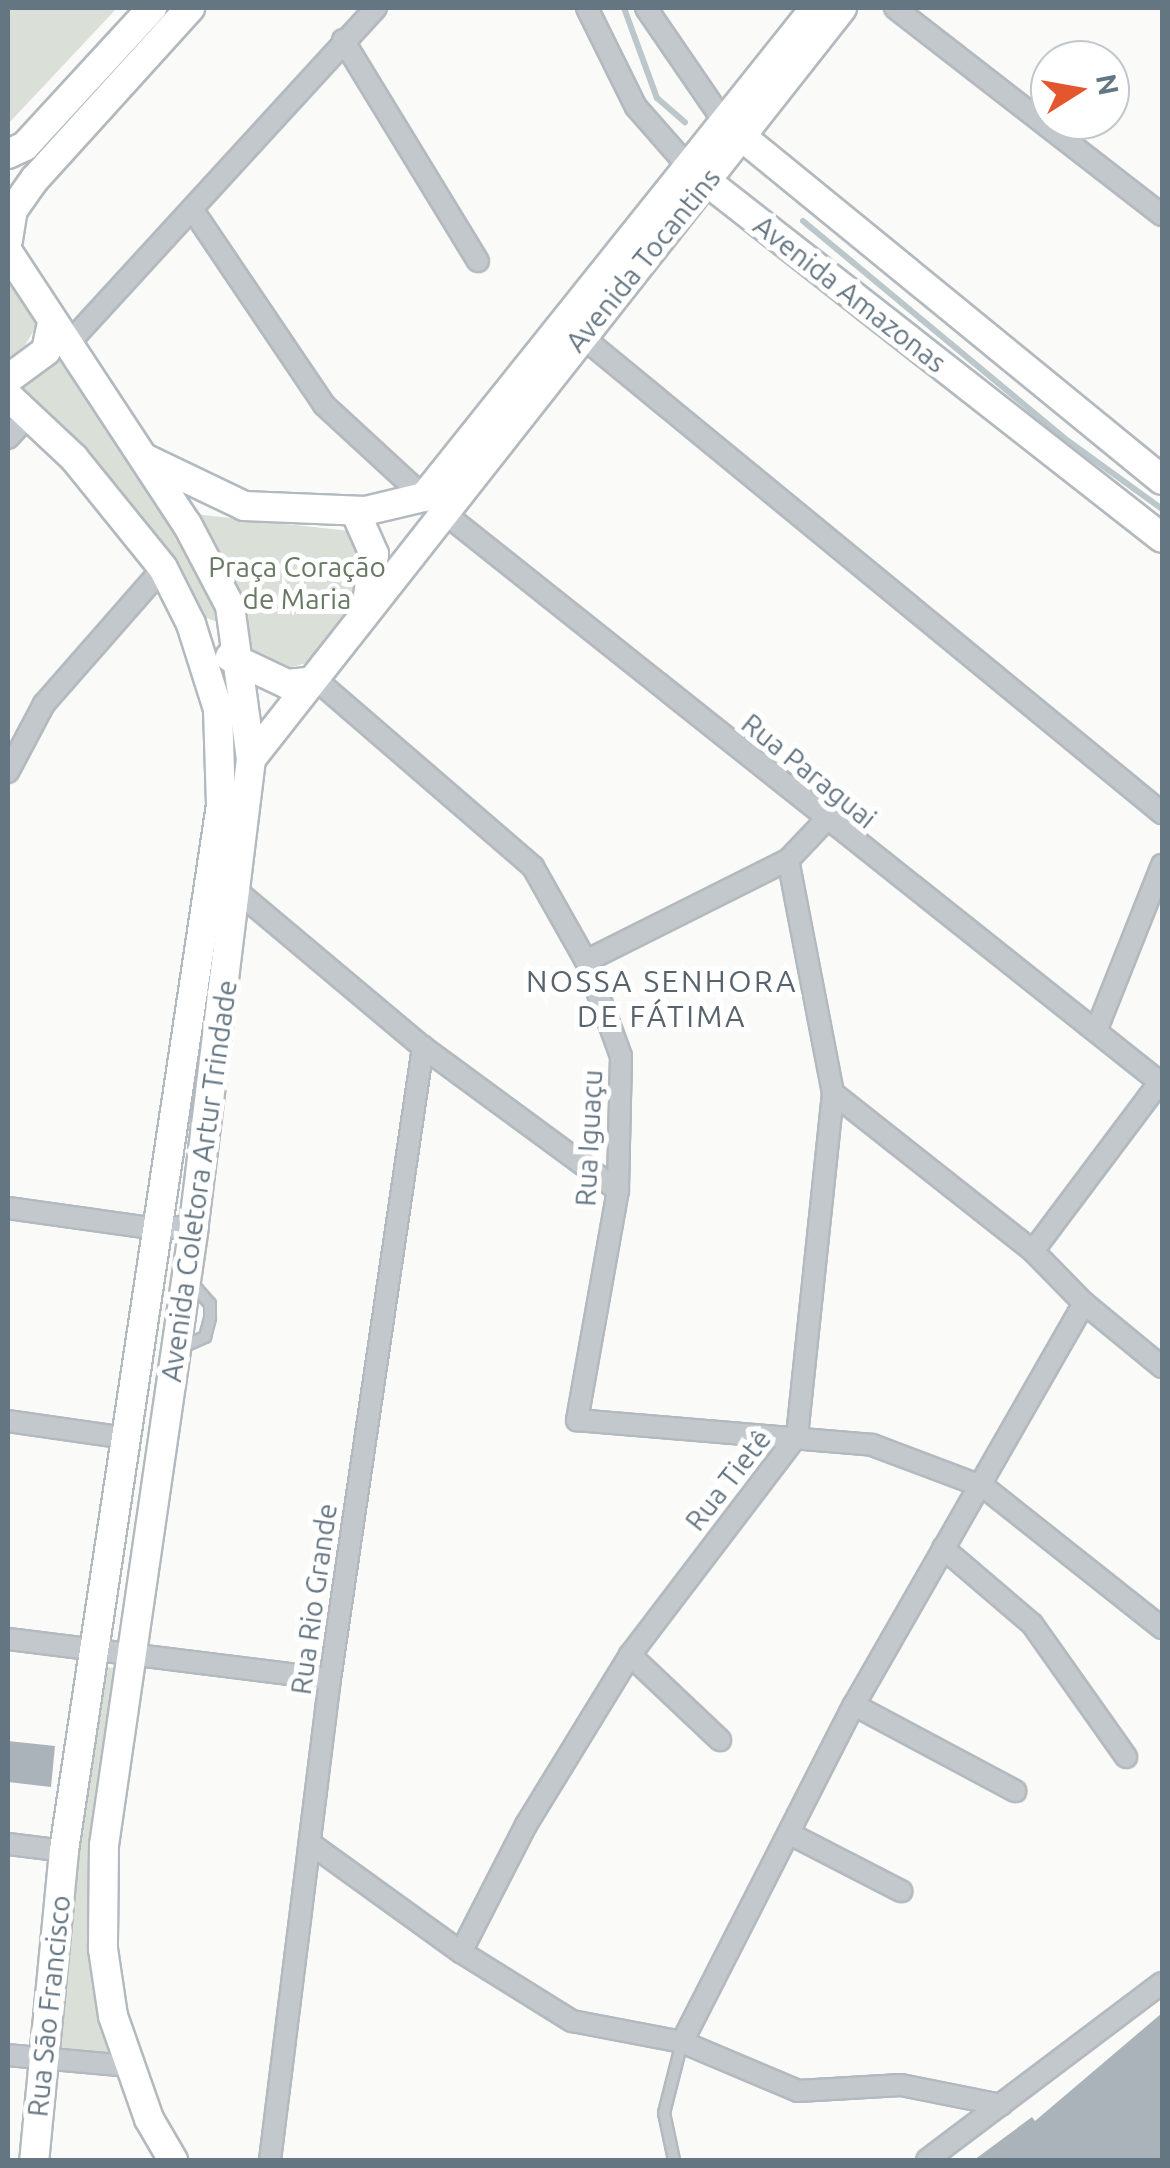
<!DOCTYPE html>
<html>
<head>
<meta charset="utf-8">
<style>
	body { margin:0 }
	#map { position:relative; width:1170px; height:2168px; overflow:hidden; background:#fafaf8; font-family:Ubuntu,sans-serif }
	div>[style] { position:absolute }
	.green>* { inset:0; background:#dadfd7 }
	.stream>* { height:6px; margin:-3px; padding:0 3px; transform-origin:3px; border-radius:3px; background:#bbc7cb }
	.building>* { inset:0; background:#aab3b9 }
	.roads { filter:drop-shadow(2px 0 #b3babf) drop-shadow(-2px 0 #b3babf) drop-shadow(0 2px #b3babf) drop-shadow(0 -2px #b3babf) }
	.lane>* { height:10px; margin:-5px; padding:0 5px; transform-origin:5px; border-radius:5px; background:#c3c8cc }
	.street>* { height:20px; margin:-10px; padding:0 10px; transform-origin:10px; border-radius:10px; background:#c3c8cc }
	.secondary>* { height:28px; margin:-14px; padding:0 14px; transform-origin:14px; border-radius:14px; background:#fff }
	span { translate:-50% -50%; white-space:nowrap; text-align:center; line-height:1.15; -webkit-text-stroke:10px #fff; paint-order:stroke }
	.street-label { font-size:28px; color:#657683 }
	.park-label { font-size:28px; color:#687a64 }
	.neighbourhood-label { font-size:30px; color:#57646e; letter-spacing:2.5px }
	.frame { position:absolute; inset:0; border:10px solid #657683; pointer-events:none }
	.north { position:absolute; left:1030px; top:40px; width:100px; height:100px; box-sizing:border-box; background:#fff; border:2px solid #c1c8cd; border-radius:50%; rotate:79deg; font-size:28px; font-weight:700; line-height:40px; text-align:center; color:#657683 }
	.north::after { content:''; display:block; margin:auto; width:35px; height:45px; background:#e4572e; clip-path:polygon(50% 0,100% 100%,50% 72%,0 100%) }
</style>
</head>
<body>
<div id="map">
	<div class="green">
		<div style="clip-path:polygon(8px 8px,117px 8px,8px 124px)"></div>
		<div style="clip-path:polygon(8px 274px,39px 322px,15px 362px,8px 359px)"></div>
		<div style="clip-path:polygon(58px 349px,198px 569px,226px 625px,204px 617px,141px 516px,88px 452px,16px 389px)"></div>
		<div style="clip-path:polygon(194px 514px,350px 531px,364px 549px,354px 606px,306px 663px,283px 670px,254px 655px,229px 575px)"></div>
		<div style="clip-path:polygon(99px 1667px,115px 1668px,91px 1912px,97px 1998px,113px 2060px,58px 2054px)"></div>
	</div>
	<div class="stream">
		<div style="left:624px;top:8px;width:96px;rotate:69.9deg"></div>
		<div style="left:657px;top:98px;width:37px;rotate:41deg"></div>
		<div style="left:803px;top:221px;width:339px;rotate:39.7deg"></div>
		<div style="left:1064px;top:438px;width:121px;rotate:35.9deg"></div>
	</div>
	<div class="building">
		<div style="clip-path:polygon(8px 1741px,55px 1746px,51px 1787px,8px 1782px)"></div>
		<div style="clip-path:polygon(1162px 2013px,1162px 2160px,974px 2160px,1032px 2117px,1035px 2121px)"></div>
	</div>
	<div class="roads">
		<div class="lane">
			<div style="left:178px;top:1349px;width:30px;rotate:-24deg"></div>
			<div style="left:205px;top:1337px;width:20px;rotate:-75deg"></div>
			<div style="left:210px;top:1318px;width:14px;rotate:-90deg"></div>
			<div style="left:210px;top:1304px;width:29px;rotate:-131deg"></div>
			<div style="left:674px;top:2160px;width:48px;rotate:-102deg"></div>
			<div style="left:664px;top:2113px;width:73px;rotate:-75.8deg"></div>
		</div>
		<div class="street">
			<div style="left:587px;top:8px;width:110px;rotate:63.7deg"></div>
			<div style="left:636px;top:107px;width:76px;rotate:48.7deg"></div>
			<div style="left:646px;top:8px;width:135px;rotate:55.6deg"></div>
			<div style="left:895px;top:8px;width:338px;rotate:37.8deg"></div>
			<div style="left:343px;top:40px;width:259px;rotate:58.6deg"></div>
			<div style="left:192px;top:209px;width:236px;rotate:56deg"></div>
			<div style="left:324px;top:405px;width:136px;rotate:42.6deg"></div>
			<div style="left:424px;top:497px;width:943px;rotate:38.5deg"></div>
			<div style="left:581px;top:336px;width:752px;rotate:39.39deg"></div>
			<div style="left:68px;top:344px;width:456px;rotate:-47.5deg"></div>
			<div style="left:8px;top:438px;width:31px;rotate:-48deg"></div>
			<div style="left:313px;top:677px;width:291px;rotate:40.8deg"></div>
			<div style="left:533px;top:867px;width:108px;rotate:60.6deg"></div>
			<div style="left:586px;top:961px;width:101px;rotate:69.8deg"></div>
			<div style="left:621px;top:1056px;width:134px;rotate:91.3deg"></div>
			<div style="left:618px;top:1190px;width:234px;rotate:100.1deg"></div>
			<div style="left:577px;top:1420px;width:296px;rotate:4.8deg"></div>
			<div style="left:872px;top:1445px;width:120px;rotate:20.6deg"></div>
			<div style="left:984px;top:1487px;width:227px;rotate:38.4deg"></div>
			<div style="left:8px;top:772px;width:77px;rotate:-62.1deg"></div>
			<div style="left:44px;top:704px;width:181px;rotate:-48.8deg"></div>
			<div style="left:238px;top:892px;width:241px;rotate:40deg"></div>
			<div style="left:423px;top:1047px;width:242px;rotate:36.3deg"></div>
			<div style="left:586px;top:961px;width:226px;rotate:-26.6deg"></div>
			<div style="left:788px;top:860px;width:55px;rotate:-46.5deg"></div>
			<div style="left:1096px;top:1031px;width:179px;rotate:-68.3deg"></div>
			<div style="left:833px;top:1093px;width:255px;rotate:38.3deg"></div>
			<div style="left:1033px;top:1251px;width:73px;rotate:45.6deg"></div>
			<div style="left:1084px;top:1303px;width:101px;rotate:39.4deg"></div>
			<div style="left:8px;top:1208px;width:150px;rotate:8deg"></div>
			<div style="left:157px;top:1229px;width:37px;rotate:-5deg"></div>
			<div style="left:1033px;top:1251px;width:211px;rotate:-53.1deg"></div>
			<div style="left:8px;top:1421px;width:119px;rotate:8.2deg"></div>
			<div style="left:943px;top:1548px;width:117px;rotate:40.5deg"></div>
			<div style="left:1032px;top:1624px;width:163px;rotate:54.7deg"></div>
			<div style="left:8px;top:1639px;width:324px;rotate:7.1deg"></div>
			<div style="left:630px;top:1655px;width:124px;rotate:43.4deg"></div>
			<div style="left:854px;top:1705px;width:183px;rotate:28.1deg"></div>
			<div style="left:792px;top:1835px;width:123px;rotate:27.2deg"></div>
			<div style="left:8px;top:1844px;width:56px;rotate:7.1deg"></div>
			<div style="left:311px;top:1844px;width:185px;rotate:35.8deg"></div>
			<div style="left:461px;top:1952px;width:131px;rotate:31.9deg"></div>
			<div style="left:572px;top:2021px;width:112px;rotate:10.8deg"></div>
			<div style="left:682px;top:2042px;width:126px;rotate:22.9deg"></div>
			<div style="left:798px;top:2091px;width:103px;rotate:-3.3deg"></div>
			<div style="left:901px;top:2085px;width:102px;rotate:11.3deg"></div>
			<div style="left:461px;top:1952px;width:143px;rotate:-62.9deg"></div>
			<div style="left:526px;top:1825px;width:199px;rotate:-58.5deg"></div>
			<div style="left:630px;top:1655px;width:275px;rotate:-52.7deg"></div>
			<div style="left:797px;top:1436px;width:345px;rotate:-84deg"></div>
			<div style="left:833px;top:1093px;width:237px;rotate:-100.9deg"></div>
			<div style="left:682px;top:2042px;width:378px;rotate:-63deg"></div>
			<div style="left:854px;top:1705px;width:463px;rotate:-60.2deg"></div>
			<div style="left:8px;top:2055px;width:121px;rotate:5.2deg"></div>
			<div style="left:270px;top:2160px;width:485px;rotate:-82.9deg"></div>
			<div style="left:330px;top:1679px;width:639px;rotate:-81.63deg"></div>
			<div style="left:927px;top:2160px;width:294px;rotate:-37deg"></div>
		</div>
		<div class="secondary">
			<div style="left:730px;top:127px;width:558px;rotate:39.25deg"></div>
			<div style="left:8px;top:154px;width:19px;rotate:-25deg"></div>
			<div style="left:25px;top:146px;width:188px;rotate:-47.4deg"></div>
			<div style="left:691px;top:169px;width:598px;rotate:38.08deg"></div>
			<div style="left:8px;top:240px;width:30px;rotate:-81deg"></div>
			<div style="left:13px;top:210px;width:38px;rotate:-55deg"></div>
			<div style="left:35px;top:179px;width:231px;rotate:-47.8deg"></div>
			<div style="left:8px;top:252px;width:326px;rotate:56.7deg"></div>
			<div style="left:187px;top:524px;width:93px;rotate:62.3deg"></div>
			<div style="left:230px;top:606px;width:154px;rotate:82.2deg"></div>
			<div style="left:251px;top:759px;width:470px;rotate:97deg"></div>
			<div style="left:194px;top:1226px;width:626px;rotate:98.27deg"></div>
			<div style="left:104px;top:1845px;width:104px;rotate:90.6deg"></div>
			<div style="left:103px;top:1949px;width:68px;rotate:81.5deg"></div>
			<div style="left:113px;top:2016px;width:109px;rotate:70.7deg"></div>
			<div style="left:149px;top:2119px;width:48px;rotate:59.7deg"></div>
			<div style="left:8px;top:379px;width:47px;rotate:-36.4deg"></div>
			<div style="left:46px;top:351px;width:30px;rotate:-78deg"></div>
			<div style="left:8px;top:396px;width:91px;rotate:43.2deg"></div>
			<div style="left:74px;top:458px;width:141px;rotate:51deg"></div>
			<div style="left:163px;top:568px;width:63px;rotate:63.4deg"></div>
			<div style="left:191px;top:624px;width:89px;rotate:72.4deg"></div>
			<div style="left:218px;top:709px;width:96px;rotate:88.2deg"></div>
			<div style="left:221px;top:805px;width:1058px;rotate:98.54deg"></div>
			<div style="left:64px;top:1851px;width:310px;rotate:95.5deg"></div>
			<div style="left:144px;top:458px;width:111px;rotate:25.6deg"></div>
			<div style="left:244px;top:506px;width:121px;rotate:2.4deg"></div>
			<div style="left:365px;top:511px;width:61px;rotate:-13.3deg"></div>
			<div style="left:424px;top:497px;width:626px;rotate:-51.35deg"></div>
			<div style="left:355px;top:511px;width:47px;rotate:66.2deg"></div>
			<div style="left:374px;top:554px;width:49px;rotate:98.1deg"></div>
			<div style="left:230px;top:657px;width:63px;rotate:25.3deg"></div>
			<div style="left:287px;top:684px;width:20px;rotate:-6deg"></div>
			<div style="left:251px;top:759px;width:956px;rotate:-51.8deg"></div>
		</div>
	</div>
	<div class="street-label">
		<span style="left:643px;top:260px;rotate:-51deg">Avenida Tocantins</span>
		<span style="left:850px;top:294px;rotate:38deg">Avenida Amazonas</span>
		<span style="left:809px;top:771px;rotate:39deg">Rua Paraguai</span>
		<span style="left:589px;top:1138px;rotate:-87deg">Rua Iguaçu</span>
		<span style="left:199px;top:1181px;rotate:-82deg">Avenida Coletora Artur Trindade</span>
		<span style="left:728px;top:1480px;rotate:-52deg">Rua Tietê</span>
		<span style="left:314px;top:1599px;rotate:-82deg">Rua Rio Grande</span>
		<span style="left:49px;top:2006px;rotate:-84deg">Rua São Francisco</span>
	</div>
	<div class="park-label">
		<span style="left:297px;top:583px">Praça Coração<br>de Maria</span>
	</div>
	<div class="neighbourhood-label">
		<span style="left:662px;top:998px">NOSSA SENHORA<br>DE FÁTIMA</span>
	</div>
	<div class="frame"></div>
	<div class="north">N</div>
</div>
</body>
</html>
